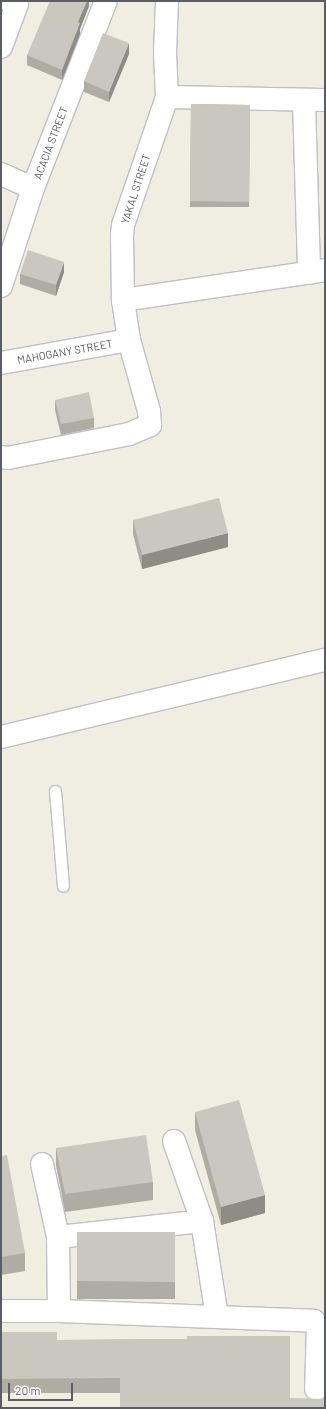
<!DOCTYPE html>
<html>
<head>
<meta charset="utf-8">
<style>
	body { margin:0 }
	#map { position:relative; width:326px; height:1409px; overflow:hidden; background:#efeee1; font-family:Barlow,sans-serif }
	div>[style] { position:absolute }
	.roads { filter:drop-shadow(1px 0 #bec0c7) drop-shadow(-1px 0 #bec0c7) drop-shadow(0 1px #bec0c7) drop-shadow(0 -1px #bec0c7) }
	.service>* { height:11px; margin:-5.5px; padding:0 5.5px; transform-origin:5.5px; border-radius:5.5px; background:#fff }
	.minor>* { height:22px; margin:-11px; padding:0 11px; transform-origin:11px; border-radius:11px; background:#fff }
	.wall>* { inset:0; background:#aeaca3 }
	.shaded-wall>* { inset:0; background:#8d8c85 }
	.building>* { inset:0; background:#cac8be }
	span { translate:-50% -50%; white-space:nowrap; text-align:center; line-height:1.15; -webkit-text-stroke:3.5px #fff; paint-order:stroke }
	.street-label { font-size:11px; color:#5a5d64 }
	.frame { position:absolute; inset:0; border:2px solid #5a5d64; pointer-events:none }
	.scale { position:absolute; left:8px; top:1383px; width:65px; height:18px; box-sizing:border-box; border:2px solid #5a5d64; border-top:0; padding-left:5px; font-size:12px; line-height:14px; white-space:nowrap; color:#5a5d64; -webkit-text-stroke:3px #fff; paint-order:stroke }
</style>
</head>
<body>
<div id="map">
	<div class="roads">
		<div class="service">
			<div style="left:55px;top:791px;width:95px;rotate:85.2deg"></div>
		</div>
		<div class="minor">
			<div style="left:1px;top:47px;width:46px;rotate:-69.6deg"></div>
			<div style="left:17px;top:4px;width:8px;rotate:-157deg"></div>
			<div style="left:167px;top:97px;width:158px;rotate:1.1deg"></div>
			<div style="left:304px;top:101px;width:172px;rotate:88.3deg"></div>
			<div style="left:1px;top:174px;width:35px;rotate:24deg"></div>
			<div style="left:1px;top:286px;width:103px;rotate:-71.9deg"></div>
			<div style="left:33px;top:188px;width:201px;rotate:-68.7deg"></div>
			<div style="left:123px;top:300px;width:204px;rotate:-8.4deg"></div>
			<div style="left:1px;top:363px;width:130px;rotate:-10.2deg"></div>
			<div style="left:1px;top:457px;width:7px;rotate:8deg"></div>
			<div style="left:8px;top:458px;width:123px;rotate:-11.2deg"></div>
			<div style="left:129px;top:434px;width:23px;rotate:-23deg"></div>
			<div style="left:150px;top:425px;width:14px;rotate:-94deg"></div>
			<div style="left:149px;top:411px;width:74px;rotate:-105.7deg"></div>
			<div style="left:129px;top:340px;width:40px;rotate:-98.5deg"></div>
			<div style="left:123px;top:300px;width:65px;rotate:-90.9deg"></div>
			<div style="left:122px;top:235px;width:10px;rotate:-84deg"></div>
			<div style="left:123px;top:225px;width:135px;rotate:-71deg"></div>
			<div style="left:167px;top:97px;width:44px;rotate:-92.6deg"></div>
			<div style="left:165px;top:53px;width:52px;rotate:-87.8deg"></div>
			<div style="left:1px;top:737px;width:333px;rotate:-13.4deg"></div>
			<div style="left:174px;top:1141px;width:85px;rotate:70.7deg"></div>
			<div style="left:202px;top:1221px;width:97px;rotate:81.1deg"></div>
			<div style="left:42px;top:1164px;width:75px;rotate:77.6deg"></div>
			<div style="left:58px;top:1237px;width:74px;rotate:89.2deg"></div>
			<div style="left:58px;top:1237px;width:145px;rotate:-6.3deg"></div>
			<div style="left:1px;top:1311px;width:58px"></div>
			<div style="left:59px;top:1311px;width:255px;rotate:2.2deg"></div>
			<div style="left:314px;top:1321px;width:7px;rotate:56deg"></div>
			<div style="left:318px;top:1327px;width:62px;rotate:91.8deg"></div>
		</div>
	</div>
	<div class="wall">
		<div style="clip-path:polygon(89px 1px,89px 6px,80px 29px,80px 34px,62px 80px,27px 65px,27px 55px)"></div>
		<div style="clip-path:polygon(129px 54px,109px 102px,84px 92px,84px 81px)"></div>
		<div style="clip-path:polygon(191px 104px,250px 105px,249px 207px,190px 207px)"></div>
		<div style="clip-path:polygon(64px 272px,56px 296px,20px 284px,20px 274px)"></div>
		<div style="clip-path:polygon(55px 400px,94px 418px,94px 428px,61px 435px,55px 410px)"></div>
		<div style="clip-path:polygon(133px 520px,228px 547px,142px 569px,133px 534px)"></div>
		<div style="clip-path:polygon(195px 1112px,265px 1213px,221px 1225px,195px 1130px)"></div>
		<div style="clip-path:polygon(56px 1148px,153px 1182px,153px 1200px,65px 1212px,56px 1165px)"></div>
		<div style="clip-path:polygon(1px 1156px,25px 1253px,25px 1271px,1px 1275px)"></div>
		<div style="clip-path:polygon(77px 1232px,175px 1232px,175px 1299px,77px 1299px)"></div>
		<div style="clip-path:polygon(1px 1332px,57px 1340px,187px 1339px,290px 1336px,120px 1393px,1px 1393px)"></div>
	</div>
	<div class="shaded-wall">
		<div style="clip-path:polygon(87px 1px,89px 1px,89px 6px,80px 29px,80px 34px,62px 80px,62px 70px,78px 22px)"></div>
		<div style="clip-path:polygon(129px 43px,129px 54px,109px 102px,109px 92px)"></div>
		<div style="clip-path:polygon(64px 262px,64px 272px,56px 296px,56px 285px)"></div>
		<div style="clip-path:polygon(228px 533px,228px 547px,142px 569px,142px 555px)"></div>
		<div style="clip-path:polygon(265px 1195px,265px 1213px,221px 1225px,221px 1207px)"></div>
	</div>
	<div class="building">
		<div style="clip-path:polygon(50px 1px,87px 1px,78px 22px,80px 23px,62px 70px,27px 55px)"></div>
		<div style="clip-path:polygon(103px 33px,129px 43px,109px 92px,84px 81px)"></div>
		<div style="clip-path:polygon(191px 104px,250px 105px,249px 202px,190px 201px)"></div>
		<div style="clip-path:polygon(28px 250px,64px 262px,56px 285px,20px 274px)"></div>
		<div style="clip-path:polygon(89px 392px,94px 418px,61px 424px,55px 400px)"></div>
		<div style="clip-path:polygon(219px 498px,228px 533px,142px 555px,133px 520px)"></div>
		<div style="clip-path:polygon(239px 1100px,265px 1195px,221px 1207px,195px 1112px)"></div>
		<div style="clip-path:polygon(146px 1135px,153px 1182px,65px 1194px,56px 1148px)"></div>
		<div style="clip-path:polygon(7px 1155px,25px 1253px,1px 1257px,1px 1156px)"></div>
		<div style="clip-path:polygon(77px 1232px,175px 1232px,175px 1282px,77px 1281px)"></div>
		<div style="clip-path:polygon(1px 1332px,57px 1332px,57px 1340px,187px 1339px,187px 1336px,290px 1336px,290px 1398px,325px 1399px,325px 1408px,120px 1408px,120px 1378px,1px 1379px)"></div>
	</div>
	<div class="street-label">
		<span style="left:51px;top:143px;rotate:-69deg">ACACIA STREET</span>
		<span style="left:136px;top:189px;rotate:-72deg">YAKAL STREET</span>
		<span style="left:65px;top:352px;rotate:-10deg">MAHOGANY STREET</span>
	</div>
	<div class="frame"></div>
	<div class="scale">20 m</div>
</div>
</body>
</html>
